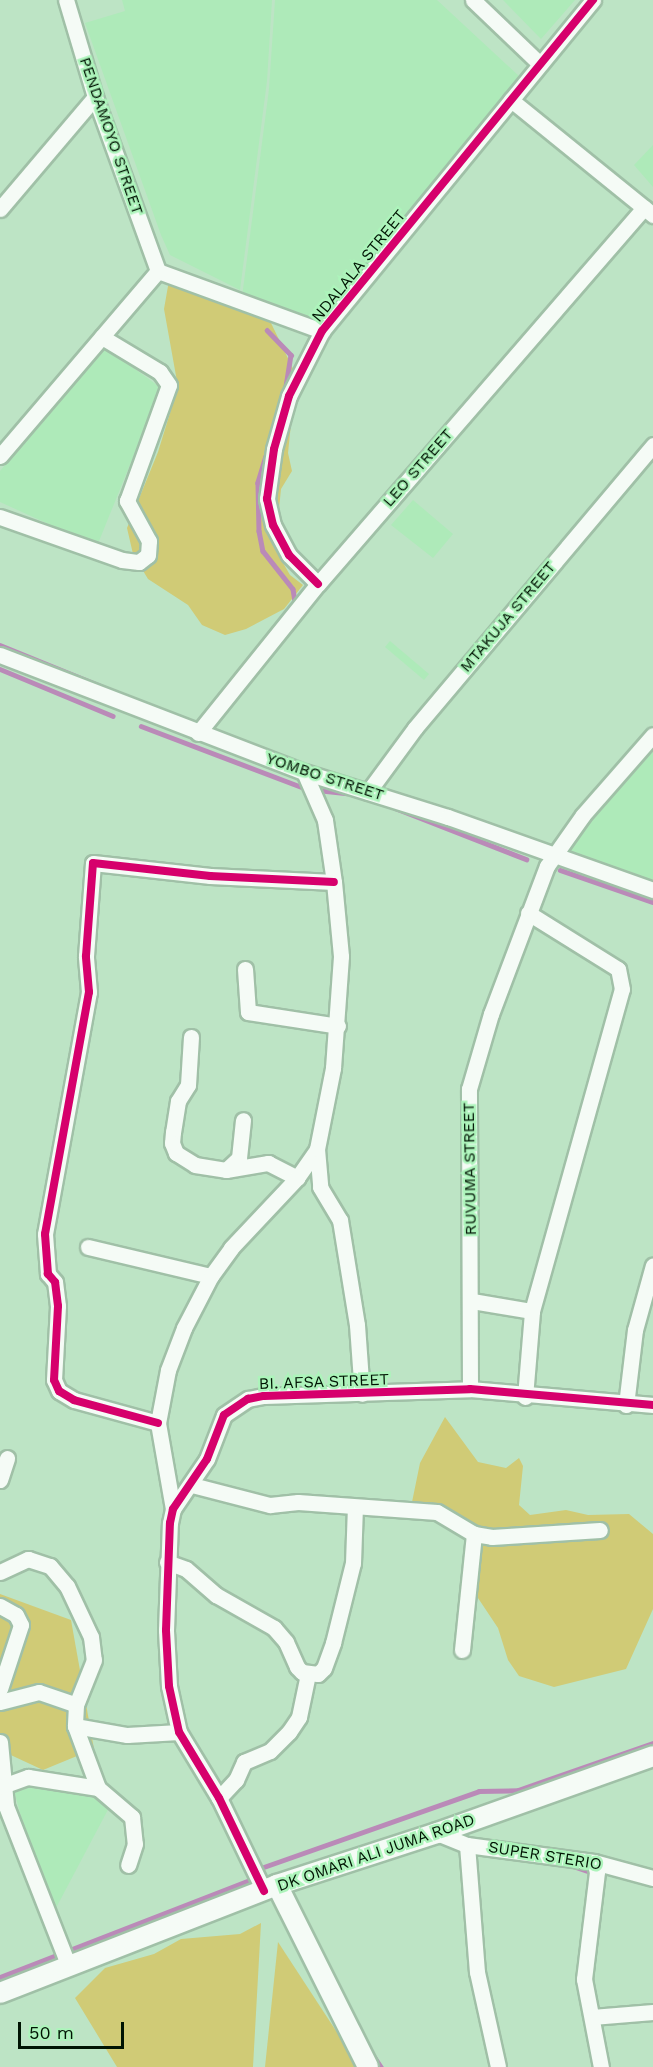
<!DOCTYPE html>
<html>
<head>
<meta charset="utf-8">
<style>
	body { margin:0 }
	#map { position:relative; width:653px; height:2067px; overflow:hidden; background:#bde4c5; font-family:"Work Sans",sans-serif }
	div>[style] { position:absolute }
	.built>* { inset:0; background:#aeeab9 }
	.green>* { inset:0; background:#d0cb76 }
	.stream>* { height:4.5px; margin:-2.25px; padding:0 2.25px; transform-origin:2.25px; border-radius:2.25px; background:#ba8ab8 }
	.roads { filter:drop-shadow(2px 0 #a0c0a7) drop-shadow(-2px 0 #a0c0a7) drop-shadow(0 2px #a0c0a7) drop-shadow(0 -2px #a0c0a7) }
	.minor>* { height:15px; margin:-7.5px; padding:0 7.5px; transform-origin:7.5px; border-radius:7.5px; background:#f5fbf6 }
	.tertiary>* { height:20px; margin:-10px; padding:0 10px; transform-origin:10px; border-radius:10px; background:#f5fbf6 }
	.cycleway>* { height:8px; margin:-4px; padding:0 4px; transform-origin:4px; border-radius:4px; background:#d6006c }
	span { translate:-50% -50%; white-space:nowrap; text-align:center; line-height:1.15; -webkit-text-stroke:5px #adf4bb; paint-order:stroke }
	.street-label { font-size:16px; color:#001403 }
	.scale { position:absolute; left:18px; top:2022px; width:106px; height:27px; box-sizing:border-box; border:3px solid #001403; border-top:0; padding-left:8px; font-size:18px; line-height:21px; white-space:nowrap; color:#001403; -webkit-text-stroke:4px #adf4bb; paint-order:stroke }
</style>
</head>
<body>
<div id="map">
	<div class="built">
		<div style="clip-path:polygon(122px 0,272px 0,267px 81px,240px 290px,170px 255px,161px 235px,85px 23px,125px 11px)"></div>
		<div style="clip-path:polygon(275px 0,437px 0,520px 77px,482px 129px,322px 315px,299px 321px,242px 297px,269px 89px)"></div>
		<div style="clip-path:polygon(503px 0,575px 0,541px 39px)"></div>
		<div style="clip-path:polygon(653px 145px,653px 187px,634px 165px)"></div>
		<div style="clip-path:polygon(105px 347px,161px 388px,97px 546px,0 502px,0 471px)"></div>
		<div style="clip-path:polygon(413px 500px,453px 534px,433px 558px,391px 525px)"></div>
		<div style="clip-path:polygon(390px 641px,429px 674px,424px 680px,385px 647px)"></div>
		<div style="clip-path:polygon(653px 749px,653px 890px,562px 852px)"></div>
		<div style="clip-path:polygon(32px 1776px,90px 1790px,112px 1802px,56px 1908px,31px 1852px,14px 1791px)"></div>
	</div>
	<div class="green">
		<div style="clip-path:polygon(171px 269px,250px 306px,271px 323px,296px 375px,288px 453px,292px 471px,281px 489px,275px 549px,290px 575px,303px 585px,284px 609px,246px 629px,225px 635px,202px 625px,188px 605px,148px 579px,133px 554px,127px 528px,158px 452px,178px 387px,164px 309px)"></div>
		<div style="clip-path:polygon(445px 1417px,478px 1462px,506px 1468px,519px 1458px,523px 1466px,519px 1505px,530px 1515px,566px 1510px,588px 1515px,629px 1514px,653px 1534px,653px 1609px,626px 1669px,554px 1687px,519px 1676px,508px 1660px,498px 1628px,466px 1580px,466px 1529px,411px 1507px,420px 1463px)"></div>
		<div style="clip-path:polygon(0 1594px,71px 1620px,94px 1749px,43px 1770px,0 1750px)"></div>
		<div style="clip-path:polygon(261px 1923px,253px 2067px,117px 2067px,75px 1998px,105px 1968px,154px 1954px,181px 1939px,240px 1934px)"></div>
		<div style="clip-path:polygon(278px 1942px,342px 2040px,356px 2067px,265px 2067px)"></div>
	</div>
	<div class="stream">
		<div style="left:267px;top:330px;width:35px;rotate:46deg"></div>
		<div style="left:291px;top:355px;width:33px;rotate:99deg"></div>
		<div style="left:266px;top:456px;width:28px;rotate:107deg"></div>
		<div style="left:258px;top:483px;width:48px;rotate:88.8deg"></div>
		<div style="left:259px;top:531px;width:20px;rotate:79deg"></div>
		<div style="left:263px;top:551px;width:48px;rotate:51.7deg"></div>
		<div style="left:293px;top:589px;width:13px;rotate:81deg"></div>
		<div style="left:0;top:645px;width:111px;rotate:22.2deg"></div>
		<div style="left:0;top:669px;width:122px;rotate:22.6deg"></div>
		<div style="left:141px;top:726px;width:172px;rotate:20.8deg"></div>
		<div style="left:317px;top:790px;width:30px;rotate:6deg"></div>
		<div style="left:395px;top:808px;width:141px;rotate:21.3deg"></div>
		<div style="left:560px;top:870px;width:98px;rotate:19deg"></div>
		<div style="left:573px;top:1866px;width:21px;rotate:19deg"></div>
		<div style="left:258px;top:1869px;width:234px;rotate:-19.4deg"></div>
		<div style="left:479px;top:1791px;width:39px;rotate:-1deg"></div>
		<div style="left:518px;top:1790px;width:143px;rotate:-19.2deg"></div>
		<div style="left:0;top:1977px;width:266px;rotate:-21.2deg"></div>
		<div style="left:369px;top:2049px;width:22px;rotate:56deg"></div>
	</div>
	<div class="roads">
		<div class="minor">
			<div style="left:473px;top:0;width:91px;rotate:43.7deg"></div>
			<div style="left:511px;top:100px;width:183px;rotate:39deg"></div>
			<div style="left:0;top:209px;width:147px;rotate:-49.7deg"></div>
			<div style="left:158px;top:271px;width:175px;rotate:20.1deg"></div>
			<div style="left:0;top:456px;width:243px;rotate:-49.5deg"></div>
			<div style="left:158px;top:271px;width:185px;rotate:-109.9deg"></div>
			<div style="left:95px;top:97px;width:101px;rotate:-106.6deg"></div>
			<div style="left:0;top:517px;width:129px;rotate:19.4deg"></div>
			<div style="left:122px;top:560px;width:17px;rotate:7deg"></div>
			<div style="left:139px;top:562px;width:11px;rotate:-38deg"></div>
			<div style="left:148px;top:555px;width:14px;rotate:-86deg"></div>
			<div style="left:149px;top:541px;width:46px;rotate:-118.8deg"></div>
			<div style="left:127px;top:501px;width:123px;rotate:-70.1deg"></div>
			<div style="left:169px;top:385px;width:16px;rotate:-125deg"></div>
			<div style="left:160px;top:372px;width:68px;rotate:-148.9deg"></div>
			<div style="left:318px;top:584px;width:41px;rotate:-135deg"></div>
			<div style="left:289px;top:555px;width:34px;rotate:-118deg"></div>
			<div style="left:273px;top:525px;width:27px;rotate:-103deg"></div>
			<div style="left:267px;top:499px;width:50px;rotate:-82deg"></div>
			<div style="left:274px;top:449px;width:55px;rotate:-74.2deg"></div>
			<div style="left:289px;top:396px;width:73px;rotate:-63.1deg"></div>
			<div style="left:322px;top:331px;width:428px;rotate:-50.7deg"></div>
			<div style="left:0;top:655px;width:326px;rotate:21.1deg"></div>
			<div style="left:304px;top:772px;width:151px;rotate:17.4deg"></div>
			<div style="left:448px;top:817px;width:218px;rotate:19.6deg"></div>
			<div style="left:198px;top:733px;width:191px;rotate:-51.2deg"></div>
			<div style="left:318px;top:584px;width:498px;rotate:-49.1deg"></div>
			<div style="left:368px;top:792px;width:79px;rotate:-53.7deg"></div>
			<div style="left:415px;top:728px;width:370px;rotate:-49.9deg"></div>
			<div style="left:245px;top:969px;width:43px;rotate:86deg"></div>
			<div style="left:248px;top:1012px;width:91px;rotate:8.8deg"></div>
			<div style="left:191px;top:1037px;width:48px;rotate:93.6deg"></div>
			<div style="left:188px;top:1085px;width:19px;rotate:122deg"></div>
			<div style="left:178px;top:1101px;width:31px;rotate:99deg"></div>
			<div style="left:173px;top:1132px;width:11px;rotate:95deg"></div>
			<div style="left:172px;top:1143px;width:11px;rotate:68deg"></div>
			<div style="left:176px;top:1153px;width:22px;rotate:32deg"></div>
			<div style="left:195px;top:1165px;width:31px;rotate:9deg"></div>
			<div style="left:226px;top:1170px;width:43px;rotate:-9.5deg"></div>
			<div style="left:268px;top:1163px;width:33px;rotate:27deg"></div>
			<div style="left:317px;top:1149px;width:38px;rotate:85deg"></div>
			<div style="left:320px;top:1187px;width:39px;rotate:59deg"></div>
			<div style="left:340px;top:1220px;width:106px;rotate:80.8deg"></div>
			<div style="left:357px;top:1325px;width:69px;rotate:85.9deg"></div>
			<div style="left:226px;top:1170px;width:18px;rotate:-43deg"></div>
			<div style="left:239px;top:1158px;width:38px;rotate:-84deg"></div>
			<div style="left:88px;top:1247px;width:126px;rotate:13.3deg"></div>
			<div style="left:472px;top:1301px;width:61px;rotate:9.5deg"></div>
			<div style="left:470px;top:1389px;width:300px;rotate:-90.2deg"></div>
			<div style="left:469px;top:1089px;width:78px;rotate:-73.7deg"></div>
			<div style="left:491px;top:1014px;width:158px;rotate:-69.3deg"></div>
			<div style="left:547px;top:866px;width:62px;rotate:-54.8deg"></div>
			<div style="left:583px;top:815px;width:106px;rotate:-48.8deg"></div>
			<div style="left:525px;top:1397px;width:86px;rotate:-85.3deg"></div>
			<div style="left:532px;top:1311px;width:334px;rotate:-74.4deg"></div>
			<div style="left:622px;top:989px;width:20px;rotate:-101deg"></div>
			<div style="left:618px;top:969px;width:106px;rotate:-148.1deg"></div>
			<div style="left:626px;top:1405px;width:76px;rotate:-83.2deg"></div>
			<div style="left:635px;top:1330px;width:67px;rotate:-74.5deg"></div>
			<div style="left:158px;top:1423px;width:87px;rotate:-164.7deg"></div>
			<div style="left:74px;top:1400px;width:17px;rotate:-149deg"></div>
			<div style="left:59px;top:1391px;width:12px;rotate:-114deg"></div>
			<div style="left:54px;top:1380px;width:74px;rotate:-86.9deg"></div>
			<div style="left:58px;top:1306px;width:24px;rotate:-97deg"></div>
			<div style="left:55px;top:1282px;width:11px;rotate:-131deg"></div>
			<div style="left:48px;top:1274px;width:40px;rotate:-94.3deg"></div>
			<div style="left:45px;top:1234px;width:246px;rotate:-79.7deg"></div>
			<div style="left:89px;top:992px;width:36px;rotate:-95deg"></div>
			<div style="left:86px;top:956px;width:93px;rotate:-85.7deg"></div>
			<div style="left:93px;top:863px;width:118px;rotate:6.3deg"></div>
			<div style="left:210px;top:876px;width:124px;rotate:2.8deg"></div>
			<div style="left:0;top:1480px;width:23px;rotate:-72deg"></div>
			<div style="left:192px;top:1485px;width:81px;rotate:14.4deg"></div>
			<div style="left:270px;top:1505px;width:28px;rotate:-6deg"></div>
			<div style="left:298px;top:1502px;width:139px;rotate:4.1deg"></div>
			<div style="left:437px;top:1512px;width:43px;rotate:30.7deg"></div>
			<div style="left:474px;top:1534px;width:18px;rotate:9deg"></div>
			<div style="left:492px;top:1537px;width:108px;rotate:-3.7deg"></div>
			<div style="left:173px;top:1509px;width:87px;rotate:-99.9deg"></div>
			<div style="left:158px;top:1423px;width:54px;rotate:-79.3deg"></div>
			<div style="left:168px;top:1370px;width:45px;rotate:-69.1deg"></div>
			<div style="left:184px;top:1328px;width:59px;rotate:-62.6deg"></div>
			<div style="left:211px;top:1276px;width:34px;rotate:-54deg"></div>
			<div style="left:231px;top:1248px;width:96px;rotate:-46.7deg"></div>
			<div style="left:297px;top:1178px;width:35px;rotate:-55deg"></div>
			<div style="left:317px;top:1149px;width:83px;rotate:-78.8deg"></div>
			<div style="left:333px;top:1068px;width:112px;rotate:-85.9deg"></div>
			<div style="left:341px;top:956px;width:74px;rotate:-95.4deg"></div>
			<div style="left:334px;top:882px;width:63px;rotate:-98.3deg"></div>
			<div style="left:325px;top:820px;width:52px;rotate:-113.6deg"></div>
			<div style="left:167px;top:1562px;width:20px;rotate:20deg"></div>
			<div style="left:186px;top:1569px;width:40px;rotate:41deg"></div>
			<div style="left:216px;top:1595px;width:67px;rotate:29.6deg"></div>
			<div style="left:274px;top:1628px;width:18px;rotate:49deg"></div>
			<div style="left:286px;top:1642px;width:27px;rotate:66deg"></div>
			<div style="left:297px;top:1667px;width:7px;rotate:45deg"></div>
			<div style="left:302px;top:1672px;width:16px;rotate:7deg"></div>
			<div style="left:318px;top:1674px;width:8px;rotate:-45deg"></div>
			<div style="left:324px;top:1668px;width:27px;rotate:-70deg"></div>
			<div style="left:333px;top:1643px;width:82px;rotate:-76deg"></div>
			<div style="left:353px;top:1563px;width:56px;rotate:-88deg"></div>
			<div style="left:0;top:1572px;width:31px;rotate:-25deg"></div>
			<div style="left:28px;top:1559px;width:23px;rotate:18deg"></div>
			<div style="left:50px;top:1566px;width:26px;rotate:50deg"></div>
			<div style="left:67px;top:1586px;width:56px;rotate:64.8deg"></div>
			<div style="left:91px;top:1637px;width:23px;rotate:83deg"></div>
			<div style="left:94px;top:1660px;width:48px;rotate:111.8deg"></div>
			<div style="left:76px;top:1705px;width:21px;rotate:93deg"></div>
			<div style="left:75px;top:1726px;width:66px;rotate:69.6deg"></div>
			<div style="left:0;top:1606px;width:18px;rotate:29deg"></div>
			<div style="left:16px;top:1615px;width:11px;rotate:63deg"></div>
			<div style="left:21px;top:1625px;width:67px;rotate:108.2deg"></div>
			<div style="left:462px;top:1650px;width:117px;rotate:-84.1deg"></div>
			<div style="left:0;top:1702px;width:40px;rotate:-14.4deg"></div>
			<div style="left:39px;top:1692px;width:39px;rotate:19deg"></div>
			<div style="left:75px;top:1726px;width:53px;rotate:9.8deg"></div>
			<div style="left:127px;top:1735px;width:52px;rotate:-3.3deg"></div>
			<div style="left:0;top:1742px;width:64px;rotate:84.6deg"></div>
			<div style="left:6px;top:1806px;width:173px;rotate:68.6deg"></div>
			<div style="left:0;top:1787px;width:30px;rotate:-20deg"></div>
			<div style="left:28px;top:1777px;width:71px;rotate:8.9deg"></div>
			<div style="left:98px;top:1788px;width:45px;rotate:40.5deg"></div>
			<div style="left:132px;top:1817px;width:27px;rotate:84deg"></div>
			<div style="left:135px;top:1844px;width:22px;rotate:108deg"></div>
			<div style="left:219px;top:1798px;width:25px;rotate:-47deg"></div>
			<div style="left:236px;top:1780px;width:20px;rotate:-66deg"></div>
			<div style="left:244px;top:1762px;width:28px;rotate:-23deg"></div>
			<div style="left:270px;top:1751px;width:27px;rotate:-45deg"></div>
			<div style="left:289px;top:1732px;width:18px;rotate:-56deg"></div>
			<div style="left:299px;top:1717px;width:44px;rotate:-78.2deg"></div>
			<div style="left:437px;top:1833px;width:32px;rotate:22deg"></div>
			<div style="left:467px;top:1845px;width:128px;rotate:7.6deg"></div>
			<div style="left:594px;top:1862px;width:61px;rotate:15.2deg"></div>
			<div style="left:467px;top:1845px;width:127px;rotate:85.5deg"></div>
			<div style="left:477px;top:1972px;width:97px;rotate:77.5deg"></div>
			<div style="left:594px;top:1862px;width:10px;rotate:73deg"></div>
			<div style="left:597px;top:1872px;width:108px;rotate:96.9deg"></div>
			<div style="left:584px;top:1979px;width:90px;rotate:79.1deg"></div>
			<div style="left:264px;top:1891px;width:103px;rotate:-115.8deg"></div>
			<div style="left:219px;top:1798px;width:77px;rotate:-121.2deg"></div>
			<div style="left:179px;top:1732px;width:47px;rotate:-102.3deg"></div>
			<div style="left:169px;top:1686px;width:56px;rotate:-93.1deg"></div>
			<div style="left:166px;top:1630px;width:107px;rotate:-87.9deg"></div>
			<div style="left:170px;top:1523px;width:14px;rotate:-78deg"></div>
			<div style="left:173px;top:1509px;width:60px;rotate:-55.8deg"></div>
			<div style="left:207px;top:1459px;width:47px;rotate:-68.9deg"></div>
			<div style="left:224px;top:1415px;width:29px;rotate:-34deg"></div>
			<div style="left:248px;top:1399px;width:16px;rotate:-11deg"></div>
			<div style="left:264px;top:1396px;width:206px;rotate:-1.9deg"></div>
			<div style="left:470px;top:1389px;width:184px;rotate:5deg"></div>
			<div style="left:592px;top:2017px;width:61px;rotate:-4.7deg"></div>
		</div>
		<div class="tertiary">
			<div style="left:277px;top:1885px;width:203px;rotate:63.4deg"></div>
			<div style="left:0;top:1993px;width:297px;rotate:-21.3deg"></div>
			<div style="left:277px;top:1885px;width:168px;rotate:-18deg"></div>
			<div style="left:437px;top:1833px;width:229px;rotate:-19.6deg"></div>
		</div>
	</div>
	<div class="cycleway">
		<div style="left:318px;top:584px;width:41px;rotate:-135deg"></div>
		<div style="left:289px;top:555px;width:34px;rotate:-118deg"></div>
		<div style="left:273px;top:525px;width:27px;rotate:-103deg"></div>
		<div style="left:267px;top:499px;width:50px;rotate:-82deg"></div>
		<div style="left:274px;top:449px;width:55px;rotate:-74.2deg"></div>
		<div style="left:289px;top:396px;width:73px;rotate:-63.1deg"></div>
		<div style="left:322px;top:331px;width:428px;rotate:-50.7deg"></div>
		<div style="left:158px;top:1423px;width:87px;rotate:-164.7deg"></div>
		<div style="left:74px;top:1400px;width:17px;rotate:-149deg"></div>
		<div style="left:59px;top:1391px;width:12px;rotate:-114deg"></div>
		<div style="left:54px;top:1380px;width:74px;rotate:-86.9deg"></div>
		<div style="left:58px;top:1306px;width:24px;rotate:-97deg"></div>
		<div style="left:55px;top:1282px;width:11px;rotate:-131deg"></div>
		<div style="left:48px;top:1274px;width:40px;rotate:-94.3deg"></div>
		<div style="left:45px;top:1234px;width:246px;rotate:-79.7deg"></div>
		<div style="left:89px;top:992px;width:36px;rotate:-95deg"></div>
		<div style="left:86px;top:956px;width:93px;rotate:-85.7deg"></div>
		<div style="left:93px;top:863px;width:118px;rotate:6.3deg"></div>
		<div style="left:210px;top:876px;width:124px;rotate:2.8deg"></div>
		<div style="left:264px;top:1891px;width:103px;rotate:-115.8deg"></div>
		<div style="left:219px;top:1798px;width:77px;rotate:-121.2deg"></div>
		<div style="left:179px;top:1732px;width:47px;rotate:-102.3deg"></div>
		<div style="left:169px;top:1686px;width:56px;rotate:-93.1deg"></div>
		<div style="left:166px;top:1630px;width:107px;rotate:-87.9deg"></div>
		<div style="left:170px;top:1523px;width:14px;rotate:-78deg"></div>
		<div style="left:173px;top:1509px;width:60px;rotate:-55.8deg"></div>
		<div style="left:207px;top:1459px;width:47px;rotate:-68.9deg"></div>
		<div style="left:224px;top:1415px;width:29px;rotate:-34deg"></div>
		<div style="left:248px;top:1399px;width:16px;rotate:-11deg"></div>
		<div style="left:264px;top:1396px;width:206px;rotate:-1.9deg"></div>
		<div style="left:470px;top:1389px;width:184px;rotate:5deg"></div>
	</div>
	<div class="street-label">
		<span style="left:111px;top:136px;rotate:71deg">PENDAMOYO STREET</span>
		<span style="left:359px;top:266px;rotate:-51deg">NDALALA STREET</span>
		<span style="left:418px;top:468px;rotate:-49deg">LEO STREET</span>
		<span style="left:508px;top:617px;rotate:-50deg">MTAKUJA STREET</span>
		<span style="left:325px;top:777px;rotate:18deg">YOMBO STREET</span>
		<span style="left:470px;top:1169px;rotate:-91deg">RUVUMA STREET</span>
		<span style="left:324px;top:1382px;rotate:-2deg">BI. AFSA STREET</span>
		<span style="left:376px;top:1853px;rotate:-19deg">DK OMARI ALI JUMA ROAD</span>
		<span style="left:545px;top:1856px;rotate:9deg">SUPER STERIO</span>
	</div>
	<div class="scale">50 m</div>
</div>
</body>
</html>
